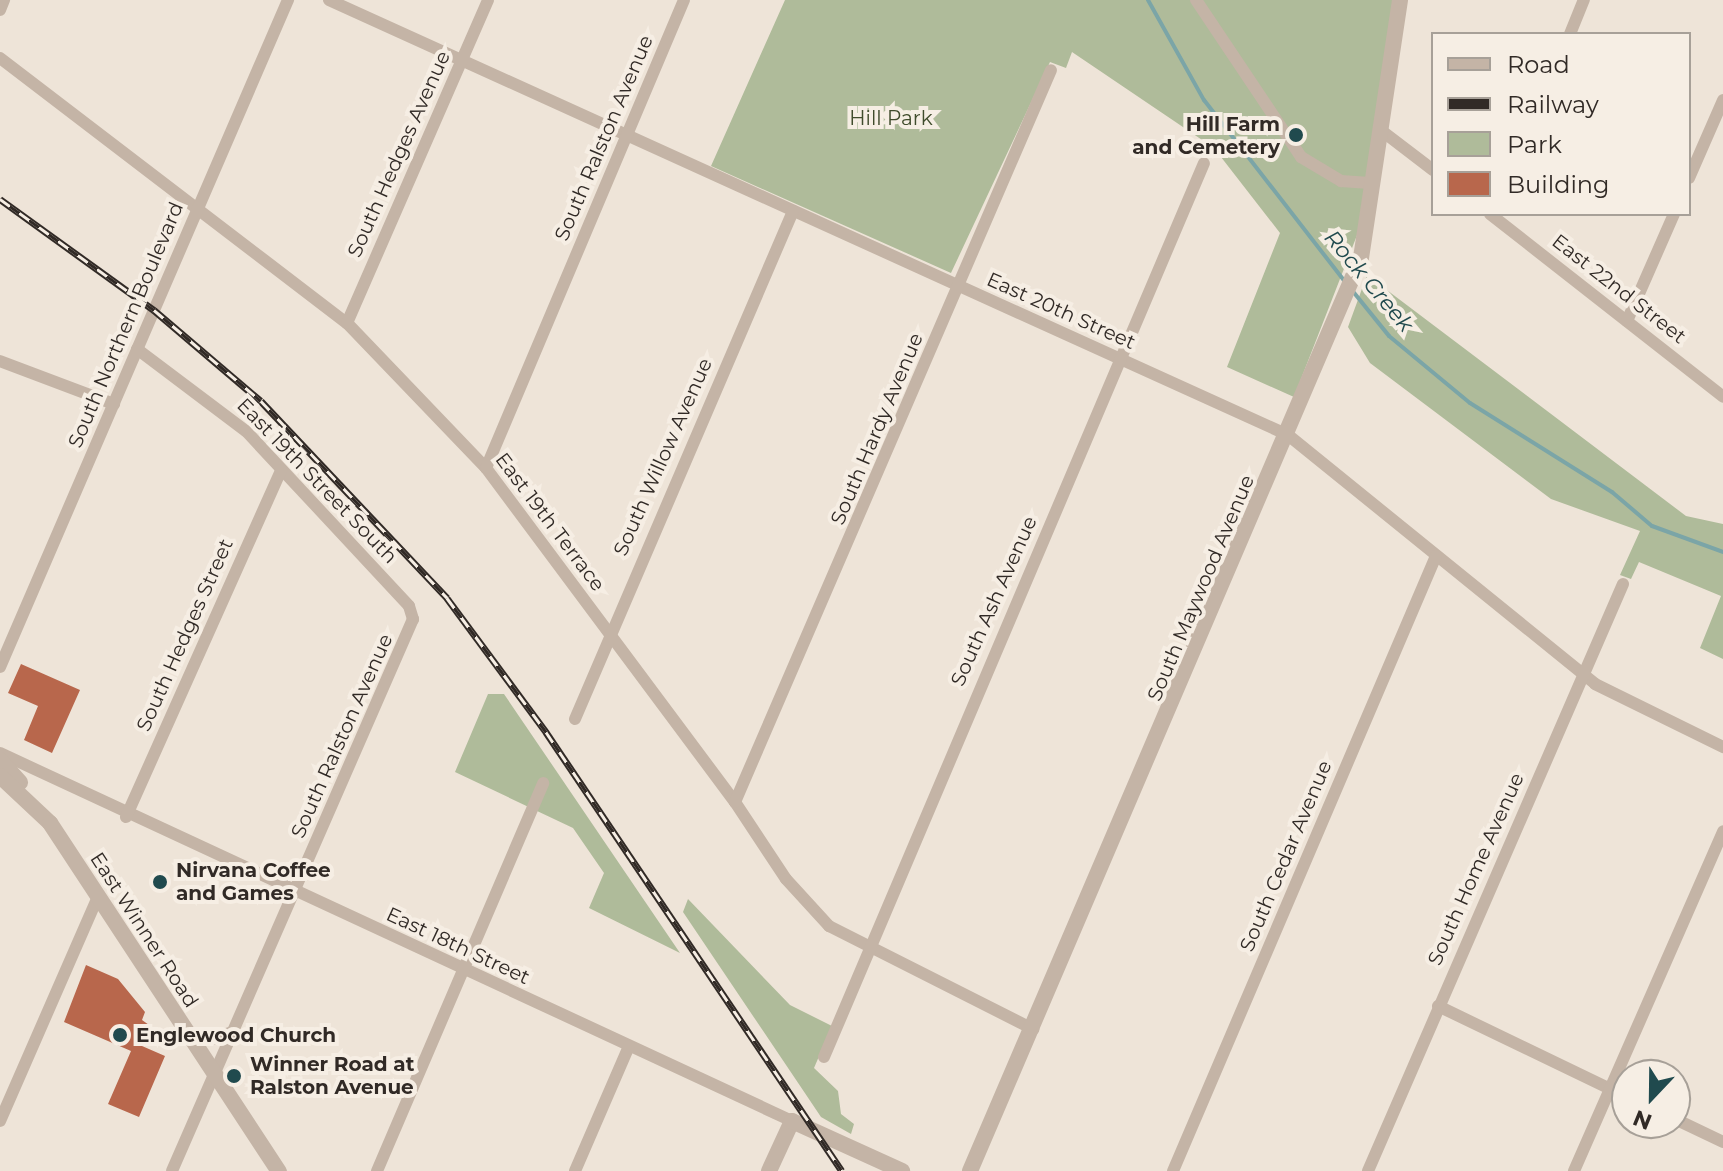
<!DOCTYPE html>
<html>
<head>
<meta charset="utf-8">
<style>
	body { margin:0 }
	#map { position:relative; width:1723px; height:1171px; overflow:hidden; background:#eee4d8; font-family:Montserrat,sans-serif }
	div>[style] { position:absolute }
	.green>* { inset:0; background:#afbb9a }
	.stream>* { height:4px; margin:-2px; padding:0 2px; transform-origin:2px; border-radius:2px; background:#7ba5a7 }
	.building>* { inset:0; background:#b8674c }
	.minor>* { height:12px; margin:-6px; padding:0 6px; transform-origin:6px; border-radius:6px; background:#c4b4a6 }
	.tertiary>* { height:16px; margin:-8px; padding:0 8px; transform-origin:8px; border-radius:8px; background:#c4b4a6 }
	.rail>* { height:7px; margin-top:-3.5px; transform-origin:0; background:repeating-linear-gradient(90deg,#f6eee4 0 12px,#312a26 0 24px); box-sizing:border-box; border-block:2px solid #312a26 }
	.dots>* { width:22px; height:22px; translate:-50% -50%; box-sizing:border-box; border:4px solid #f6eee4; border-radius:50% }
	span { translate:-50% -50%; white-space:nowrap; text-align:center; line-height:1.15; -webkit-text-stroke:8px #f6eee4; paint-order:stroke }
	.park-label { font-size:20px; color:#404c2c }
	.poi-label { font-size:20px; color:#312a26; font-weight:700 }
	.right { translate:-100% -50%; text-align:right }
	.left { translate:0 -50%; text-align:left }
	.street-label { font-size:20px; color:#312a26 }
	.water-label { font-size:22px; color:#204a4e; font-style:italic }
	.legend { position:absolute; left:1431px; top:32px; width:260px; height:184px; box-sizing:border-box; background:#f6eee4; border:2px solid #a7a098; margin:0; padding:10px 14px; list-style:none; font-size:24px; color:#312a26 }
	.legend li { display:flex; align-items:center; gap:16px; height:40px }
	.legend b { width:40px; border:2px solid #a7a098 }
	.north { position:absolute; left:1611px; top:1059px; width:80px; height:80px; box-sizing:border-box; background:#f6eee4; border:2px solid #a7a098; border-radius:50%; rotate:202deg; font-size:22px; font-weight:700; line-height:32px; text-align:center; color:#312a26 }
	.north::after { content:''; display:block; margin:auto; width:28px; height:36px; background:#204a4e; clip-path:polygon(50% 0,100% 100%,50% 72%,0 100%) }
</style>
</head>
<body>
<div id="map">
	<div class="green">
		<div style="clip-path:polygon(785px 0,1395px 0,1361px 225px,1294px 397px,1227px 367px,1280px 233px,1214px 148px,1072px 52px,1066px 68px,1050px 62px,951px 273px,711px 166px)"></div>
		<div style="clip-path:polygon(1367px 275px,1686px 516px,1723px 524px,1723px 659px,1700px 648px,1721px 596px,1639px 562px,1631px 579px,1620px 575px,1640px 531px,1551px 499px,1370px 363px,1348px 327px)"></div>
		<div style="clip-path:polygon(488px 694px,504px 694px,680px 953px,589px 908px,604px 873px,573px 828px,455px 772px)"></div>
		<div style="clip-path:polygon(688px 899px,790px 1005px,832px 1026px,814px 1068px,838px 1091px,841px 1114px,854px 1124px,851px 1134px,821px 1117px,683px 912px)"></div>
	</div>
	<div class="stream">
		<div style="left:1148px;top:0;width:115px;rotate:60.8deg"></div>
		<div style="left:1204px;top:100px;width:232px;rotate:52.2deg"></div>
		<div style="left:1351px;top:289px;width:60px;rotate:51deg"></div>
		<div style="left:1389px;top:336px;width:105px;rotate:39.6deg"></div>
		<div style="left:1470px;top:403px;width:168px;rotate:32.1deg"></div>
		<div style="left:1612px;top:492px;width:52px;rotate:40.4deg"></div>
		<div style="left:1652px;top:526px;width:76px;rotate:20.1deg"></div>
	</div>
	<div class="building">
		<div style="clip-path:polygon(21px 664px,80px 690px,52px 753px,24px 740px,38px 706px,8px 693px)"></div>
		<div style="clip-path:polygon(86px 965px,118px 979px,145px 1012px,142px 1020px,149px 1025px,142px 1046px,165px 1056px,139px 1117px,108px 1104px,131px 1051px,64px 1022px)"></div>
	</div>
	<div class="minor">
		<div style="left:329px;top:0;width:1053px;rotate:24.4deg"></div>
		<div style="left:1288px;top:435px;width:395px;rotate:39deg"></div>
		<div style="left:1595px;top:684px;width:143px;rotate:26.2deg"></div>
		<div style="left:1196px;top:0;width:189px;rotate:56.2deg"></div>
		<div style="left:1301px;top:157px;width:47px;rotate:31deg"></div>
		<div style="left:1341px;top:181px;width:32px;rotate:4deg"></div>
		<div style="left:0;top:10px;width:11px;rotate:-68deg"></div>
		<div style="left:1570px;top:34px;width:37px;rotate:-68deg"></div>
		<div style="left:0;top:58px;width:437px;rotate:37.4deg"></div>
		<div style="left:347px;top:323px;width:201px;rotate:46.2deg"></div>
		<div style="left:486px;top:468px;width:417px;rotate:53.3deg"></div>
		<div style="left:735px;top:802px;width:92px;rotate:56.5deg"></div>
		<div style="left:786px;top:879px;width:64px;rotate:47.5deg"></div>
		<div style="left:829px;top:926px;width:229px;rotate:26.8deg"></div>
		<div style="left:1382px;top:131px;width:64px;rotate:37.4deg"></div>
		<div style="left:1689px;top:178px;width:85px;rotate:-66.4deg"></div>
		<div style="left:1490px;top:214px;width:296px;rotate:38.1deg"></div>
		<div style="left:1627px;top:321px;width:117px;rotate:-66.3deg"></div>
		<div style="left:347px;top:323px;width:352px;rotate:-66.4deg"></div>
		<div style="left:137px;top:349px;width:136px;rotate:37deg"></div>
		<div style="left:246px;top:431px;width:239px;rotate:47deg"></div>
		<div style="left:409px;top:606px;width:14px;rotate:73deg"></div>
		<div style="left:413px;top:619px;width:602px;rotate:113.59deg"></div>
		<div style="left:0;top:361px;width:122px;rotate:20.7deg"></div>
		<div style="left:486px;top:468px;width:508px;rotate:-67.07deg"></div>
		<div style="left:0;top:667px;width:727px;rotate:-66.65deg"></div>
		<div style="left:575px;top:719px;width:553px;rotate:-66.77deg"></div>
		<div style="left:0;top:753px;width:873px;rotate:24.92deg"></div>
		<div style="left:735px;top:802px;width:797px;rotate:-66.65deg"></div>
		<div style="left:126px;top:817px;width:380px;rotate:-65.9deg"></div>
		<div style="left:1438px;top:1006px;width:210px;rotate:25.7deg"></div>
		<div style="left:188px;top:1034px;width:25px;rotate:12deg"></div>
		<div style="left:212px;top:1039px;width:21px;rotate:-19deg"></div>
		<div style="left:824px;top:1057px;width:971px;rotate:-66.97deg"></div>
		<div style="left:1675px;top:1119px;width:53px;rotate:25.6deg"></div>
		<div style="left:0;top:1121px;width:244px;rotate:-66.4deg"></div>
		<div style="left:377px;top:1171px;width:422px;rotate:-66.8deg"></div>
		<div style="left:575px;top:1171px;width:136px;rotate:-66.6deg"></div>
		<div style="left:1173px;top:1171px;width:669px;rotate:-66.85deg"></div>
		<div style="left:1368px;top:1171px;width:640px;rotate:-66.52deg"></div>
		<div style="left:1574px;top:1171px;width:371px;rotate:-66.3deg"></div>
	</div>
	<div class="tertiary">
		<div style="left:0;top:760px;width:30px;rotate:48deg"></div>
		<div style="left:0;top:776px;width:69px;rotate:43.2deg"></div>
		<div style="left:50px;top:823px;width:417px;rotate:56.7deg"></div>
		<div style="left:769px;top:1171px;width:55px;rotate:-65.3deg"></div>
		<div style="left:792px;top:1121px;width:121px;rotate:24.4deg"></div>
		<div style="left:970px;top:1171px;width:993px;rotate:-66.82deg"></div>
		<div style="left:1361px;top:258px;width:261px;rotate:-81.4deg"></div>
	</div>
	<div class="rail">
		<div style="left:0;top:199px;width:190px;rotate:35.8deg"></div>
		<div style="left:154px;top:310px;width:140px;rotate:40.4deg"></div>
		<div style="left:261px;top:401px;width:271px;rotate:46.6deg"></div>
		<div style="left:447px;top:598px;width:167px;rotate:53.5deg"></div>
		<div style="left:546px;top:732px;width:529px;rotate:56.01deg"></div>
	</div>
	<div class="dots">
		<div style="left:1296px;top:135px;background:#204a4e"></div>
		<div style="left:160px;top:882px;background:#204a4e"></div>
		<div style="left:120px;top:1035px;background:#204a4e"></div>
		<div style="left:234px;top:1076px;background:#204a4e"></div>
	</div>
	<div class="park-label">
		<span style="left:891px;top:118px">Hill Park</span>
	</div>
	<div class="poi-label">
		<span class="right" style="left:1280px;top:136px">Hill Farm<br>and Cemetery</span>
		<span class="left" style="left:176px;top:882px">Nirvana Coffee<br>and Games</span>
		<span class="left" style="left:136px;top:1035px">Englewood Church</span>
		<span class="left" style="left:250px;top:1076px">Winner Road at<br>Ralston Avenue</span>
	</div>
	<div class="street-label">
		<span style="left:604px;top:138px;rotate:-67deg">South Ralston Avenue</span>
		<span style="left:399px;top:154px;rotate:-66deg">South Hedges Avenue</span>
		<span style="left:1619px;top:289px;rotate:38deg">East 22nd Street</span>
		<span style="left:1061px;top:311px;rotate:24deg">East 20th Street</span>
		<span style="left:126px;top:325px;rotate:-67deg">South Northern Boulevard</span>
		<span style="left:877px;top:429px;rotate:-67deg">South Hardy Avenue</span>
		<span style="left:663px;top:457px;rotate:-66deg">South Willow Avenue</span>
		<span style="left:317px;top:481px;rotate:46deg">East 19th Street South</span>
		<span style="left:550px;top:522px;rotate:53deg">East 19th Terrace</span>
		<span style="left:1201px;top:588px;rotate:-67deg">South Maywood Avenue</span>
		<span style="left:994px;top:601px;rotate:-66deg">South Ash Avenue</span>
		<span style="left:185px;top:635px;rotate:-66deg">South Hedges Street</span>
		<span style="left:342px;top:736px;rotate:-66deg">South Ralston Avenue</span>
		<span style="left:1286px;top:856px;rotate:-67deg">South Cedar Avenue</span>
		<span style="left:1476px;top:869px;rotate:-66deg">South Home Avenue</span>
		<span style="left:144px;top:930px;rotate:57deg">East Winner Road</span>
		<span style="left:458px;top:946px;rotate:25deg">East 18th Street</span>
	</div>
	<div class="water-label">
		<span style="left:1369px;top:281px;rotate:50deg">Rock Creek</span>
	</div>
	<ul class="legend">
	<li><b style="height:10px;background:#c4b4a6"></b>Road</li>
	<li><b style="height:10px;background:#312a26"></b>Railway</li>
	<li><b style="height:22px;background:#afbb9a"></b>Park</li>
	<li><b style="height:22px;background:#b8674c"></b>Building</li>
	</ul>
	<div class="north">N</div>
</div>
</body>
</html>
